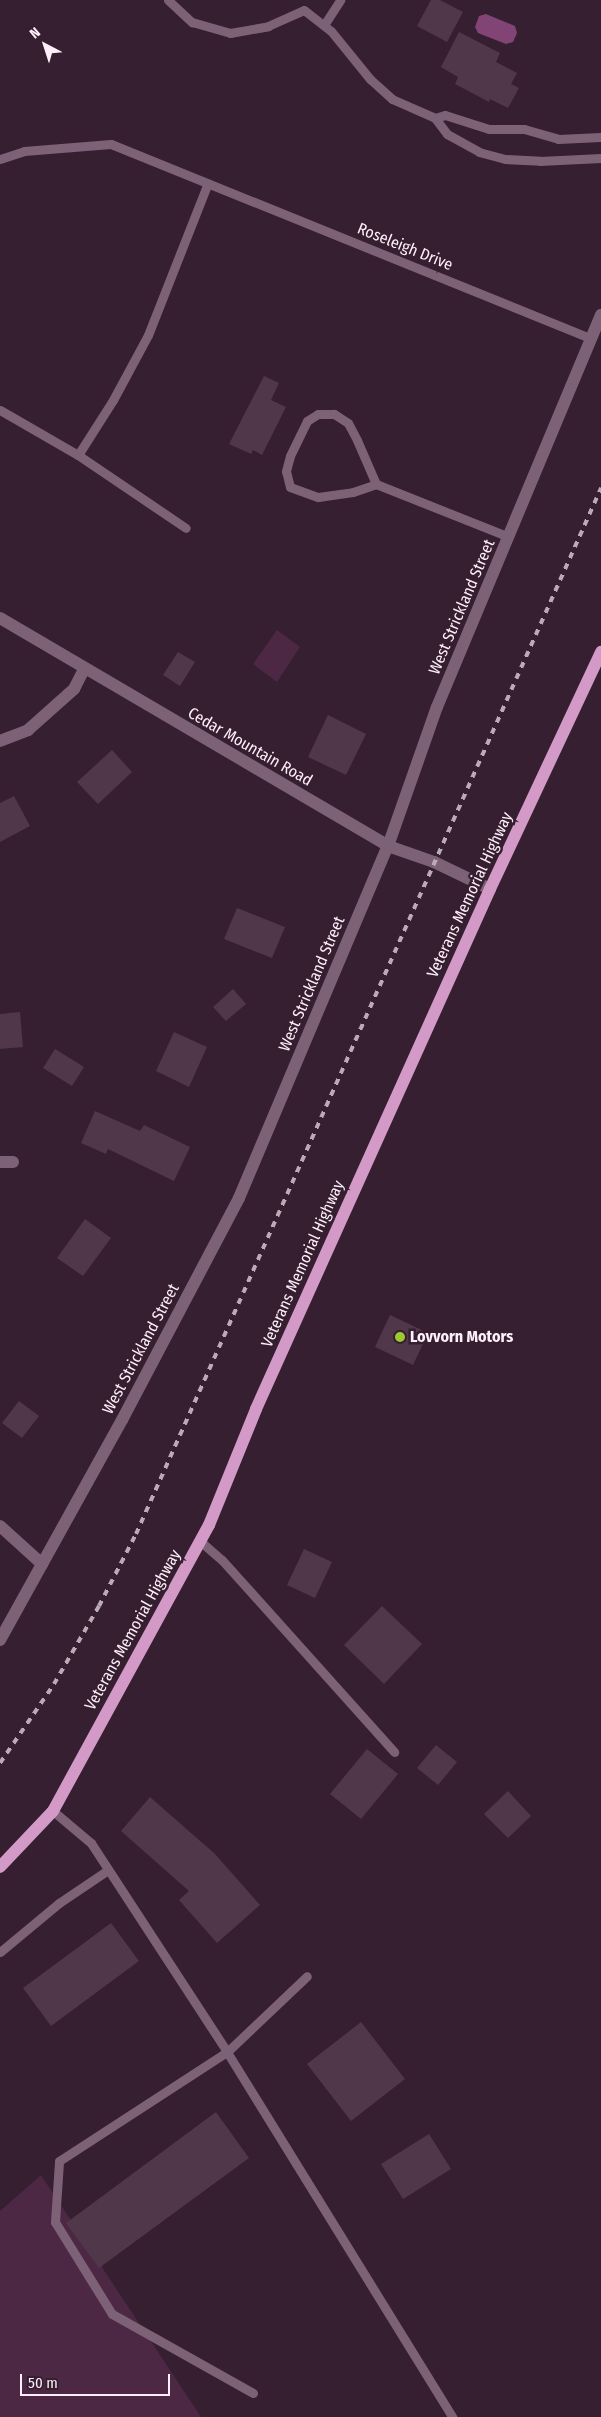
<!DOCTYPE html>
<html>
<head>
<meta charset="utf-8">
<style>
	body { margin:0 }
	#map { position:relative; width:601px; height:2417px; overflow:hidden; background:#351f30; font-family:"Fira Sans Condensed",sans-serif }
	div>[style] { position:absolute }
	.green>* { inset:0; background:#4d2845 }
	.water>* { inset:0; background:#814475 }
	.building>* { inset:0; background:#50384a }
	.service>* { height:9px; margin:-4.5px; padding:0 4.5px; transform-origin:4.5px; border-radius:4.5px; background:#7d6277 }
	.minor>* { height:12px; margin:-6px; padding:0 6px; transform-origin:6px; border-radius:6px; background:#7d6277 }
	.primary>* { height:12px; margin:-6px; padding:0 6px; transform-origin:6px; border-radius:6px; background:#d49ac7 }
	.rail>* { height:4px; margin-top:-2px; transform-origin:0; background:repeating-linear-gradient(90deg,#bbaab7 0 6px,transparent 0 12px) }
	.dots>* { width:14px; height:14px; translate:-50% -50%; box-sizing:border-box; border:2px solid #351f30; border-radius:50% }
	span { translate:-50% -50%; white-space:nowrap; text-align:center; line-height:1.15; -webkit-text-stroke:5px #351f30; paint-order:stroke }
	.street-label { font-size:16px; color:#feeffa }
	.poi-label { font-size:16px; color:#feeffa; font-weight:700 }
	.left { translate:0 -50%; text-align:left }
	.north { position:absolute; left:20px; top:20px; width:50px; height:50px; -webkit-text-stroke:4px #351f30; paint-order:stroke; rotate:320deg; font-size:14px; font-weight:700; line-height:20px; text-align:center; color:#feeffa }
	.north::after { content:''; display:block; margin:auto; width:18px; height:22px; background:#feeffa; clip-path:polygon(50% 0,100% 100%,50% 72%,0 100%) }
	.scale { position:absolute; left:20px; top:2374px; width:150px; height:22px; box-sizing:border-box; border:2px solid #feeffa; border-top:0; padding-left:6px; font-size:15px; line-height:18px; white-space:nowrap; color:#feeffa; -webkit-text-stroke:4px #351f30; paint-order:stroke }
</style>
</head>
<body>
<div id="map">
	<div class="green">
		<div style="clip-path:polygon(277px 630px,300px 647px,277px 682px,253px 664px)"></div>
		<div style="clip-path:polygon(41px 2175px,201px 2417px,0 2417px,0 2211px)"></div>
	</div>
	<div class="water">
		<div style="clip-path:polygon(486px 14px,515px 26px,517px 33px,513px 42px,506px 44px,478px 33px,475px 27px,479px 16px)"></div>
	</div>
	<div class="building">
		<div style="clip-path:polygon(431px 0,440px 0,463px 12px,447px 42px,417px 26px)"></div>
		<div style="clip-path:polygon(459px 32px,500px 53px,496px 62px,517px 73px,511px 84px,519px 88px,508px 108px,490px 99px,489px 102px,455px 84px,458px 77px,441px 67px)"></div>
		<div style="clip-path:polygon(264px 376px,279px 383px,271px 400px,286px 407px,262px 455px,253px 450px,251px 454px,229px 444px)"></div>
		<div style="clip-path:polygon(178px 652px,195px 662px,180px 686px,163px 675px)"></div>
		<div style="clip-path:polygon(328px 715px,366px 734px,346px 775px,308px 757px)"></div>
		<div style="clip-path:polygon(112px 750px,132px 772px,98px 804px,77px 782px)"></div>
		<div style="clip-path:polygon(14px 796px,30px 826px,0 842px,0 803px)"></div>
		<div style="clip-path:polygon(237px 908px,285px 927px,272px 958px,224px 939px)"></div>
		<div style="clip-path:polygon(233px 989px,246px 1004px,226px 1021px,213px 1007px)"></div>
		<div style="clip-path:polygon(20px 1012px,23px 1047px,0 1049px,0 1014px)"></div>
		<div style="clip-path:polygon(174px 1032px,207px 1047px,189px 1087px,156px 1071px)"></div>
		<div style="clip-path:polygon(55px 1049px,84px 1067px,72px 1086px,43px 1068px)"></div>
		<div style="clip-path:polygon(95px 1111px,140px 1131px,144px 1125px,190px 1147px,174px 1181px,108px 1149px,106px 1154px,81px 1143px)"></div>
		<div style="clip-path:polygon(85px 1219px,111px 1238px,83px 1276px,57px 1258px)"></div>
		<div style="clip-path:polygon(390px 1315px,428px 1333px,413px 1365px,375px 1347px)"></div>
		<div style="clip-path:polygon(19px 1401px,39px 1416px,22px 1438px,2px 1423px)"></div>
		<div style="clip-path:polygon(304px 1549px,332px 1562px,315px 1598px,287px 1585px)"></div>
		<div style="clip-path:polygon(382px 1606px,422px 1644px,384px 1684px,344px 1645px)"></div>
		<div style="clip-path:polygon(436px 1745px,457px 1762px,438px 1785px,417px 1768px)"></div>
		<div style="clip-path:polygon(367px 1749px,398px 1774px,361px 1819px,330px 1794px)"></div>
		<div style="clip-path:polygon(508px 1791px,531px 1816px,508px 1838px,484px 1814px)"></div>
		<div style="clip-path:polygon(150px 1797px,215px 1854px,260px 1905px,217px 1943px,179px 1900px,189px 1891px,121px 1831px)"></div>
		<div style="clip-path:polygon(111px 1923px,139px 1961px,51px 2026px,23px 1988px)"></div>
		<div style="clip-path:polygon(361px 2022px,405px 2079px,351px 2121px,307px 2064px)"></div>
		<div style="clip-path:polygon(216px 2112px,249px 2158px,99px 2268px,66px 2223px)"></div>
		<div style="clip-path:polygon(429px 2134px,451px 2169px,403px 2199px,381px 2164px)"></div>
	</div>
	<div class="service">
		<div style="left:168px;top:0;width:33px;rotate:43deg"></div>
		<div style="left:192px;top:22px;width:40px;rotate:16deg"></div>
		<div style="left:230px;top:33px;width:39px;rotate:-10deg"></div>
		<div style="left:268px;top:26px;width:39px;rotate:-24deg"></div>
		<div style="left:304px;top:10px;width:34px;rotate:38deg"></div>
		<div style="left:331px;top:31px;width:62px;rotate:50.9deg"></div>
		<div style="left:370px;top:79px;width:30px;rotate:42deg"></div>
		<div style="left:392px;top:99px;width:47px;rotate:23.8deg"></div>
		<div style="left:435px;top:118px;width:20px;rotate:53deg"></div>
		<div style="left:447px;top:134px;width:37px;rotate:29deg"></div>
		<div style="left:479px;top:152px;width:27px;rotate:15deg"></div>
		<div style="left:505px;top:159px;width:35px;rotate:3deg"></div>
		<div style="left:540px;top:161px;width:61px;rotate:-2.8deg"></div>
		<div style="left:324px;top:25px;width:30px;rotate:-57deg"></div>
		<div style="left:435px;top:118px;width:10px;rotate:-17deg"></div>
		<div style="left:445px;top:115px;width:46px;rotate:17.7deg"></div>
		<div style="left:489px;top:129px;width:35px"></div>
		<div style="left:524px;top:129px;width:35px;rotate:16deg"></div>
		<div style="left:558px;top:139px;width:43px;rotate:-2.7deg"></div>
		<div style="left:0;top:159px;width:25px;rotate:-18deg"></div>
		<div style="left:24px;top:151px;width:87px;rotate:-4.6deg"></div>
		<div style="left:111px;top:144px;width:517px;rotate:22.05deg"></div>
		<div style="left:0;top:410px;width:90px;rotate:30deg"></div>
		<div style="left:78px;top:455px;width:130px;rotate:34.1deg"></div>
		<div style="left:78px;top:455px;width:65px;rotate:-57.5deg"></div>
		<div style="left:113px;top:400px;width:74px;rotate:-61.7deg"></div>
		<div style="left:148px;top:335px;width:163px;rotate:-68.5deg"></div>
		<div style="left:376px;top:484px;width:48px;rotate:-113.4deg"></div>
		<div style="left:357px;top:440px;width:19px;rotate:-118deg"></div>
		<div style="left:348px;top:423px;width:17px;rotate:-147deg"></div>
		<div style="left:334px;top:414px;width:16px;rotate:180deg"></div>
		<div style="left:318px;top:414px;width:13px;rotate:148deg"></div>
		<div style="left:307px;top:421px;width:39px;rotate:116deg"></div>
		<div style="left:290px;top:456px;width:16px;rotate:105deg"></div>
		<div style="left:286px;top:471px;width:16px;rotate:76deg"></div>
		<div style="left:290px;top:487px;width:30px;rotate:20deg"></div>
		<div style="left:318px;top:497px;width:35px;rotate:-8deg"></div>
		<div style="left:353px;top:492px;width:24px;rotate:-19deg"></div>
		<div style="left:376px;top:484px;width:143px;rotate:21.7deg"></div>
		<div style="left:200px;top:1541px;width:29px;rotate:41deg"></div>
		<div style="left:222px;top:1560px;width:258px;rotate:48.1deg"></div>
		<div style="left:53px;top:1811px;width:50px;rotate:40.1deg"></div>
		<div style="left:91px;top:1843px;width:249px;rotate:56.9deg"></div>
		<div style="left:227px;top:2052px;width:429px;rotate:58.3deg"></div>
		<div style="left:0;top:1952px;width:77px;rotate:-39.7deg"></div>
		<div style="left:59px;top:1903px;width:59px;rotate:-34deg"></div>
		<div style="left:253px;top:2393px;width:162px;rotate:-150.7deg"></div>
		<div style="left:112px;top:2314px;width:108px;rotate:-121.8deg"></div>
		<div style="left:55px;top:2222px;width:61px;rotate:-86.2deg"></div>
		<div style="left:59px;top:2161px;width:200px;rotate:-33deg"></div>
		<div style="left:227px;top:2052px;width:110px;rotate:-43.5deg"></div>
	</div>
	<div class="minor">
		<div style="left:0;top:618px;width:450px;rotate:30.4deg"></div>
		<div style="left:388px;top:846px;width:49px;rotate:19.2deg"></div>
		<div style="left:434px;top:862px;width:62px;rotate:25.7deg"></div>
		<div style="left:0;top:741px;width:30px;rotate:-21deg"></div>
		<div style="left:28px;top:730px;width:62px;rotate:-41.7deg"></div>
		<div style="left:74px;top:689px;width:22px;rotate:-63deg"></div>
		<div style="left:0;top:1162px;width:13px"></div>
		<div style="left:0;top:1526px;width:57px;rotate:42.1deg"></div>
		<div style="left:0;top:1640px;width:252px;rotate:-61deg"></div>
		<div style="left:122px;top:1420px;width:251px;rotate:-62.2deg"></div>
		<div style="left:239px;top:1198px;width:382px;rotate:-67.1deg"></div>
		<div style="left:388px;top:846px;width:147px;rotate:-70.6deg"></div>
		<div style="left:437px;top:707px;width:425px;rotate:-67.3deg"></div>
	</div>
	<div class="primary">
		<div style="left:0;top:1867px;width:77px;rotate:-46.6deg"></div>
		<div style="left:53px;top:1811px;width:326px;rotate:-61.4deg"></div>
		<div style="left:209px;top:1525px;width:125px;rotate:-67.9deg"></div>
		<div style="left:256px;top:1409px;width:570px;rotate:-65.77deg"></div>
		<div style="left:490px;top:889px;width:262px;rotate:-64.9deg"></div>
	</div>
	<div class="rail">
		<div style="left:0;top:1763px;width:96px;rotate:-55.6deg"></div>
		<div style="left:54px;top:1684px;width:90px;rotate:-60deg"></div>
		<div style="left:99px;top:1606px;width:81px;rotate:-62.8deg"></div>
		<div style="left:136px;top:1534px;width:1145px;rotate:-66.03deg"></div>
	</div>
	<div class="dots">
		<div style="left:400px;top:1337px;background:#9eca2f"></div>
	</div>
	<div class="street-label">
		<span style="left:405px;top:247px;rotate:22deg">Roseleigh Drive</span>
		<span style="left:462px;top:607px;rotate:-67deg">West Strickland Street</span>
		<span style="left:250px;top:747px;rotate:30deg">Cedar Mountain Road</span>
		<span style="left:470px;top:895px;rotate:-65deg">Veterans Memorial Highway</span>
		<span style="left:312px;top:984px;rotate:-67deg">West Strickland Street</span>
		<span style="left:303px;top:1264px;rotate:-66deg">Veterans Memorial Highway</span>
		<span style="left:141px;top:1349px;rotate:-62deg">West Strickland Street</span>
		<span style="left:133px;top:1630px;rotate:-61deg">Veterans Memorial Highway</span>
	</div>
	<div class="poi-label">
		<span class="left" style="left:410px;top:1337px">Lovvorn Motors</span>
	</div>
	<div class="north">N</div>
	<div class="scale">50 m</div>
</div>
</body>
</html>
